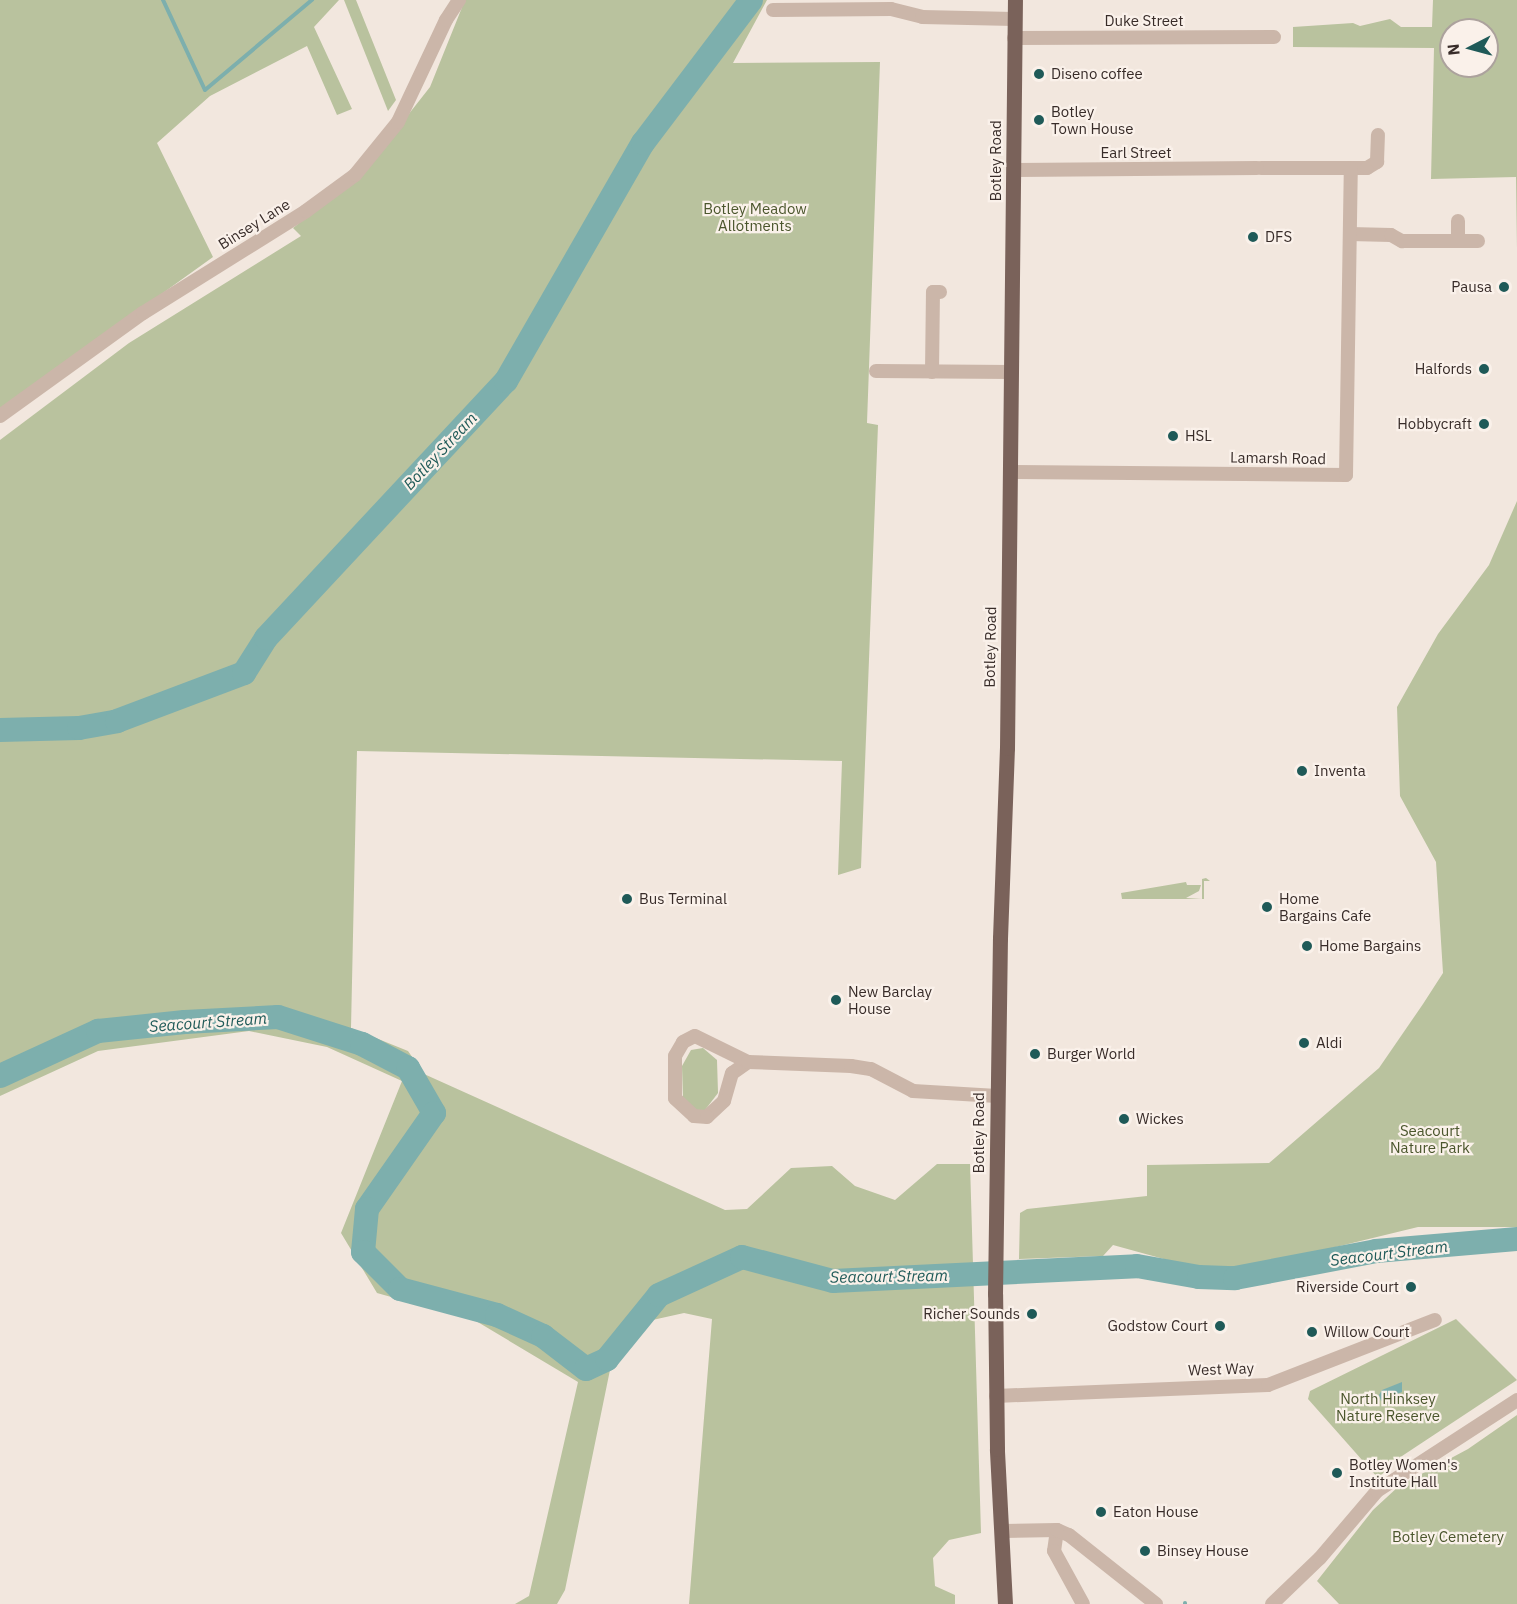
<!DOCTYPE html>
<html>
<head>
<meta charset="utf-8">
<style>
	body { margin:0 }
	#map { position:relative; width:1517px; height:1604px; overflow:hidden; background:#f2e7de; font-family:"IBM Plex Sans",sans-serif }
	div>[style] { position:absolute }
	.green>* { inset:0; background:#b9c29e }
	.water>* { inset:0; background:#7dafad }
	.stream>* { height:4px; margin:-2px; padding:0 2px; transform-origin:2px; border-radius:2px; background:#7dafad }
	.river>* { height:24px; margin:-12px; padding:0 12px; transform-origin:12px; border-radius:12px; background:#7dafad }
	.street>* { height:14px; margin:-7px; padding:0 7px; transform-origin:7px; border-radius:7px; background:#cbb6a9 }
	.primary>* { height:15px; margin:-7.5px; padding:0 7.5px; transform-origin:7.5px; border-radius:7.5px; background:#7a625a }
	.dots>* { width:16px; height:16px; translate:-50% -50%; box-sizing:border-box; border:3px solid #faf1ea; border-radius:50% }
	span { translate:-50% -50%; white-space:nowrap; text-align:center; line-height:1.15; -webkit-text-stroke:4.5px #faf1ea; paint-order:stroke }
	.street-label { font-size:15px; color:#382c29 }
	.poi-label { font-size:15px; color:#382c29 }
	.left { translate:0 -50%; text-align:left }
	.right { translate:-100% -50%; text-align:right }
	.park-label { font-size:15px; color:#4b562d }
	.water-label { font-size:16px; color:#1f5a58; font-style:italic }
	.north { position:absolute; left:1439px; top:18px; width:60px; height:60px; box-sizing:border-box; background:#faf1ea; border:2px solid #aca29d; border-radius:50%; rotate:264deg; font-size:16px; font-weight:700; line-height:24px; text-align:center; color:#382c29 }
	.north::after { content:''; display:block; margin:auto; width:21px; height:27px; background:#1f5a58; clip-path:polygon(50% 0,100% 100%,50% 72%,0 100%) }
</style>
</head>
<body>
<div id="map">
	<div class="green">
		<div style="clip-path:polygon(0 0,339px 0,314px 27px,352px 109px,337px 115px,307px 46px,210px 96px,157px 143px,213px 257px,0 410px)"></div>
		<div style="clip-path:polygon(344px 0,356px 0,396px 100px,388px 111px)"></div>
		<div style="clip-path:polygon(465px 0,767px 0,733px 63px,880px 62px,867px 423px,878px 425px,861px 868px,838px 875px,842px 761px,357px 751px,351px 1028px,408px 1051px,424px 1074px,725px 1210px,747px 1209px,791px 1168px,832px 1166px,855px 1186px,895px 1200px,937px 1164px,970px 1164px,981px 1533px,949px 1540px,933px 1558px,935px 1586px,955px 1595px,955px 1604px,689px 1604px,712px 1319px,684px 1313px,648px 1321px,611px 1365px,565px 1590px,557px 1604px,515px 1604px,529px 1596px,578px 1382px,476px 1321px,377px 1293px,341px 1233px,402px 1081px,327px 1047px,249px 1031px,98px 1051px,0 1096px,0 440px,129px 343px,301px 236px,293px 228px,364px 171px,430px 87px)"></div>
		<div style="clip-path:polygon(evenodd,1433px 0,1517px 0,1517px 250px,1516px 177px,1431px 179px,1434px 48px,1293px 47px,1293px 27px,1353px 23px,1360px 26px,1390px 19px,1401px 27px,1432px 27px,1433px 0,1451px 30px,1487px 30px,1487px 66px,1451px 66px,1451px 30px)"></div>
		<div style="clip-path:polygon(1517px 501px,1517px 1227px,1418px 1227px,1258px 1266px,1211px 1272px,1113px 1245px,1103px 1256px,1019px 1259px,1020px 1213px,1027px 1209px,1147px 1196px,1147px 1165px,1269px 1163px,1379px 1068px,1423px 1004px,1443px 973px,1436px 862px,1400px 796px,1397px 707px,1438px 634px,1489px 565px)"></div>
		<div style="clip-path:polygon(1206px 878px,1210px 881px,1204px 881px,1204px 899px,1122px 899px,1121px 893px,1186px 882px,1187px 885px,1201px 885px,1199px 891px,1186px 898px,1202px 899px,1202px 879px)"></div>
		<div style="clip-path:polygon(703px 1048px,717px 1060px,718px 1093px,705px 1110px,694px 1110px,683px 1099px,682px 1066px,691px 1050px)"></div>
		<div style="clip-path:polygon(1456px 1319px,1517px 1380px,1399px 1458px,1378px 1478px,1308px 1399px,1310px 1391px)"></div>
		<div style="clip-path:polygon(1517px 1415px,1517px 1604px,1339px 1604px,1317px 1581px,1373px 1510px,1399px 1486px,1468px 1449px)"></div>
	</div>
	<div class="water">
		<div style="clip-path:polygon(1402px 1382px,1402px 1392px,1381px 1401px,1379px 1395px,1382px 1390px)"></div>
	</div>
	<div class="stream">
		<div style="left:163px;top:0;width:99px;rotate:65deg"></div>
		<div style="left:205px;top:90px;width:140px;rotate:-40.1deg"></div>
		<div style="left:1185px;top:1603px;width:1px;rotate:90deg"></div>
	</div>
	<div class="river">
		<div style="left:0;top:730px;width:79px;rotate:-1.5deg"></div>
		<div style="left:79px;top:728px;width:39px;rotate:-10deg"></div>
		<div style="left:117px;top:721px;width:136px;rotate:-20.7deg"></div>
		<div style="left:244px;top:673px;width:41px;rotate:-57.8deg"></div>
		<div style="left:266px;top:638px;width:352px;rotate:-47deg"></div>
		<div style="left:506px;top:381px;width:275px;rotate:-60.1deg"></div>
		<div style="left:643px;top:143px;width:179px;rotate:-52.9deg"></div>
		<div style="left:0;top:1076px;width:108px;rotate:-24.7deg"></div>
		<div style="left:98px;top:1031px;width:87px;rotate:-5.9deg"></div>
		<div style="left:185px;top:1022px;width:93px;rotate:-3.1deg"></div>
		<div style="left:278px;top:1017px;width:88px;rotate:17.8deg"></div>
		<div style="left:362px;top:1044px;width:52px;rotate:27.6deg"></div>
		<div style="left:408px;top:1068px;width:52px;rotate:60deg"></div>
		<div style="left:434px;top:1113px;width:117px;rotate:124.9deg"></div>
		<div style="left:367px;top:1209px;width:43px;rotate:95.3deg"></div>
		<div style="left:363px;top:1252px;width:52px;rotate:45deg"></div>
		<div style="left:400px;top:1289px;width:100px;rotate:15deg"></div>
		<div style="left:497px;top:1315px;width:51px;rotate:24.5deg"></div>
		<div style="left:543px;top:1336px;width:54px;rotate:37.5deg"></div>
		<div style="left:586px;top:1369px;width:23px;rotate:-25deg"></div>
		<div style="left:607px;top:1359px;width:82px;rotate:-50.9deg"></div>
		<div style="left:659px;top:1295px;width:91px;rotate:-24.6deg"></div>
		<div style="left:742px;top:1257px;width:94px;rotate:14.8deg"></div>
		<div style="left:833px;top:1281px;width:304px;rotate:-2.8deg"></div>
		<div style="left:1137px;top:1266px;width:63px;rotate:10.1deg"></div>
		<div style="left:1199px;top:1277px;width:36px;rotate:2deg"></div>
		<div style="left:1235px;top:1278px;width:144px;rotate:-10.8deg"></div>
		<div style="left:1376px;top:1251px;width:142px;rotate:-4.9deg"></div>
	</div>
	<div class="street">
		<div style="left:773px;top:10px;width:118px;rotate:-0.5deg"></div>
		<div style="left:891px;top:9px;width:32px;rotate:14deg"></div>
		<div style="left:922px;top:17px;width:92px;rotate:1.2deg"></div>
		<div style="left:1014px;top:38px;width:260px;rotate:-0.2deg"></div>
		<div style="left:1261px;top:168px;width:106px"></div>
		<div style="left:1367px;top:168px;width:12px;rotate:-31deg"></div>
		<div style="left:1377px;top:162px;width:27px;rotate:-88deg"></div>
		<div style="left:1014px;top:170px;width:243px;rotate:-0.5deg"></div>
		<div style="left:1458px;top:221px;width:20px;rotate:90deg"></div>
		<div style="left:1350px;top:234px;width:41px;rotate:1.4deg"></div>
		<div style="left:1391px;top:235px;width:13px;rotate:29deg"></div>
		<div style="left:1402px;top:241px;width:76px"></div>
		<div style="left:876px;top:371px;width:135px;rotate:0.4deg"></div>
		<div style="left:932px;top:372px;width:80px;rotate:-89.3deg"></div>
		<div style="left:933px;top:292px;width:7px"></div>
		<div style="left:0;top:416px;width:176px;rotate:-35.8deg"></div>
		<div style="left:143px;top:313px;width:192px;rotate:-32deg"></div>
		<div style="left:306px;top:211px;width:61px;rotate:-36.3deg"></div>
		<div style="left:355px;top:175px;width:68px;rotate:-50.9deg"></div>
		<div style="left:398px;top:122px;width:113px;rotate:-64.8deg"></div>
		<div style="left:446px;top:20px;width:24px;rotate:-57deg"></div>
		<div style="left:1010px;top:472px;width:336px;rotate:0.5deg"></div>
		<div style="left:1346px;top:475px;width:307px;rotate:-89.1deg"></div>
		<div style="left:748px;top:1062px;width:19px;rotate:145deg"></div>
		<div style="left:732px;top:1073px;width:29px;rotate:106deg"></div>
		<div style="left:724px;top:1101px;width:23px;rotate:137deg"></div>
		<div style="left:707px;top:1117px;width:13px;rotate:-176deg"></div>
		<div style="left:694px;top:1116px;width:26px;rotate:-137deg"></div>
		<div style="left:675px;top:1098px;width:42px;rotate:-90deg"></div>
		<div style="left:675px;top:1056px;width:16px;rotate:-60deg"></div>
		<div style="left:683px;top:1042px;width:13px;rotate:-27deg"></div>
		<div style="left:695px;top:1036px;width:59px;rotate:26.1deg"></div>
		<div style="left:748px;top:1062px;width:103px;rotate:2.2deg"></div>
		<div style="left:851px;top:1066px;width:20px;rotate:9deg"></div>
		<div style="left:871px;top:1069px;width:47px;rotate:27.6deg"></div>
		<div style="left:913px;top:1091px;width:84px;rotate:3.4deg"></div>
		<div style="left:996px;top:1396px;width:272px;rotate:-2.3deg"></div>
		<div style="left:1268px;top:1385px;width:179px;rotate:-21.3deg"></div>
		<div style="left:1057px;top:1530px;width:21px;rotate:98deg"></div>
		<div style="left:1054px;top:1551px;width:60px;rotate:61.3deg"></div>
		<div style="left:1003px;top:1531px;width:54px;rotate:-1.1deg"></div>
		<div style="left:1057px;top:1530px;width:13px;rotate:23deg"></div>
		<div style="left:1069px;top:1535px;width:111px;rotate:38.4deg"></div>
		<div style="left:1272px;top:1604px;width:66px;rotate:-43.8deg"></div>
		<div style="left:1320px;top:1558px;width:88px;rotate:-49.6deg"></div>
		<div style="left:1377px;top:1491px;width:167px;rotate:-33deg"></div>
	</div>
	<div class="primary">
		<div style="left:1005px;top:1604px;width:155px;rotate:-93deg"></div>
		<div style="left:997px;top:1449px;width:155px;rotate:-90.7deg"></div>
		<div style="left:995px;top:1294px;width:356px;rotate:-89.2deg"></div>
		<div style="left:1000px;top:938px;width:190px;rotate:-87.9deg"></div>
		<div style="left:1007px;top:748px;width:748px;rotate:-89.39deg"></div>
	</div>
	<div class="dots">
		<div style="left:1039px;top:74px;background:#1f5a58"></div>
		<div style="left:1039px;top:120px;background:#1f5a58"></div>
		<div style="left:1253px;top:237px;background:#1f5a58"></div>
		<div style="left:1504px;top:287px;background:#1f5a58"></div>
		<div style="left:1484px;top:369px;background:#1f5a58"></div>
		<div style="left:1484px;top:424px;background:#1f5a58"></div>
		<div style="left:1173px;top:436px;background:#1f5a58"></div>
		<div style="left:1302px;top:771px;background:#1f5a58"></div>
		<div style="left:627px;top:899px;background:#1f5a58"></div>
		<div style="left:1267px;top:907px;background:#1f5a58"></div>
		<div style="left:1307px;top:946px;background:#1f5a58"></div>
		<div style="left:836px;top:1000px;background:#1f5a58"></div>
		<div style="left:1304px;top:1043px;background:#1f5a58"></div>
		<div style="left:1035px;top:1054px;background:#1f5a58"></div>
		<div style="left:1124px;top:1119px;background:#1f5a58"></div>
		<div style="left:1411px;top:1287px;background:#1f5a58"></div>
		<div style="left:1032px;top:1314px;background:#1f5a58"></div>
		<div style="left:1220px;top:1326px;background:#1f5a58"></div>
		<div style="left:1312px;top:1332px;background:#1f5a58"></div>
		<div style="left:1337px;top:1473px;background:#1f5a58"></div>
		<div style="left:1101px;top:1512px;background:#1f5a58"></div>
		<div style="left:1145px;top:1551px;background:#1f5a58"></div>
	</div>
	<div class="street-label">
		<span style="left:1144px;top:21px">Duke Street</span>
		<span style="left:1136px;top:153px">Earl Street</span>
		<span style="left:996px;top:161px;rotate:-90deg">Botley Road</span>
		<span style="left:254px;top:224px;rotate:-32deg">Binsey Lane</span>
		<span style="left:1278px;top:458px;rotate:1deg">Lamarsh Road</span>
		<span style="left:990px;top:647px;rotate:-89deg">Botley Road</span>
		<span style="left:979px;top:1133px;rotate:-90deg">Botley Road</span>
		<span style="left:1221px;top:1369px;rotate:-2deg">West Way</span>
	</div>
	<div class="poi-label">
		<span class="left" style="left:1051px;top:74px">Diseno coffee</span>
		<span class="left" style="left:1051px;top:120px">Botley<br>Town House</span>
		<span class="left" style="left:1265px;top:237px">DFS</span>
		<span class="right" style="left:1492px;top:287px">Pausa</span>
		<span class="right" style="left:1472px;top:369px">Halfords</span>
		<span class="right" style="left:1472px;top:424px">Hobbycraft</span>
		<span class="left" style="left:1185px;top:436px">HSL</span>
		<span class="left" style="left:1314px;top:771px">Inventa</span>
		<span class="left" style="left:1279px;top:907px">Home<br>Bargains Cafe</span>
		<span class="left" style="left:639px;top:899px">Bus Terminal</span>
		<span class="left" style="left:1319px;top:946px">Home Bargains</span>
		<span class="left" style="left:848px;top:1000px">New Barclay<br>House</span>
		<span class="left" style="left:1316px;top:1043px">Aldi</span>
		<span class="left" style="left:1047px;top:1054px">Burger World</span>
		<span class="left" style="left:1136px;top:1119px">Wickes</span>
		<span class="right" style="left:1399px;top:1287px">Riverside Court</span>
		<span class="right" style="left:1020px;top:1314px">Richer Sounds</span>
		<span class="right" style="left:1208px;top:1326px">Godstow Court</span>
		<span class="left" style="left:1324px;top:1332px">Willow Court</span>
		<span class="left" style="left:1349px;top:1473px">Botley Women's<br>Institute Hall</span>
		<span class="left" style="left:1113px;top:1512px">Eaton House</span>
		<span class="left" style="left:1157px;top:1551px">Binsey House</span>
	</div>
	<div class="park-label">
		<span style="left:755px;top:217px">Botley Meadow<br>Allotments</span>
		<span style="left:1430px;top:1139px">Seacourt<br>Nature Park</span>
		<span style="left:1388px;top:1407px">North Hinksey<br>Nature Reserve</span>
		<span style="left:1448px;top:1537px">Botley Cemetery</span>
	</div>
	<div class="water-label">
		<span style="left:440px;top:451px;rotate:-47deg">Botley Stream</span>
		<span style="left:208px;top:1022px;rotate:-4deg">Seacourt Stream</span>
		<span style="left:1389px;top:1253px;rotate:-7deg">Seacourt Stream</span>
		<span style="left:889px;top:1276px;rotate:-1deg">Seacourt Stream</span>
	</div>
	<div class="north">N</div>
</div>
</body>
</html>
